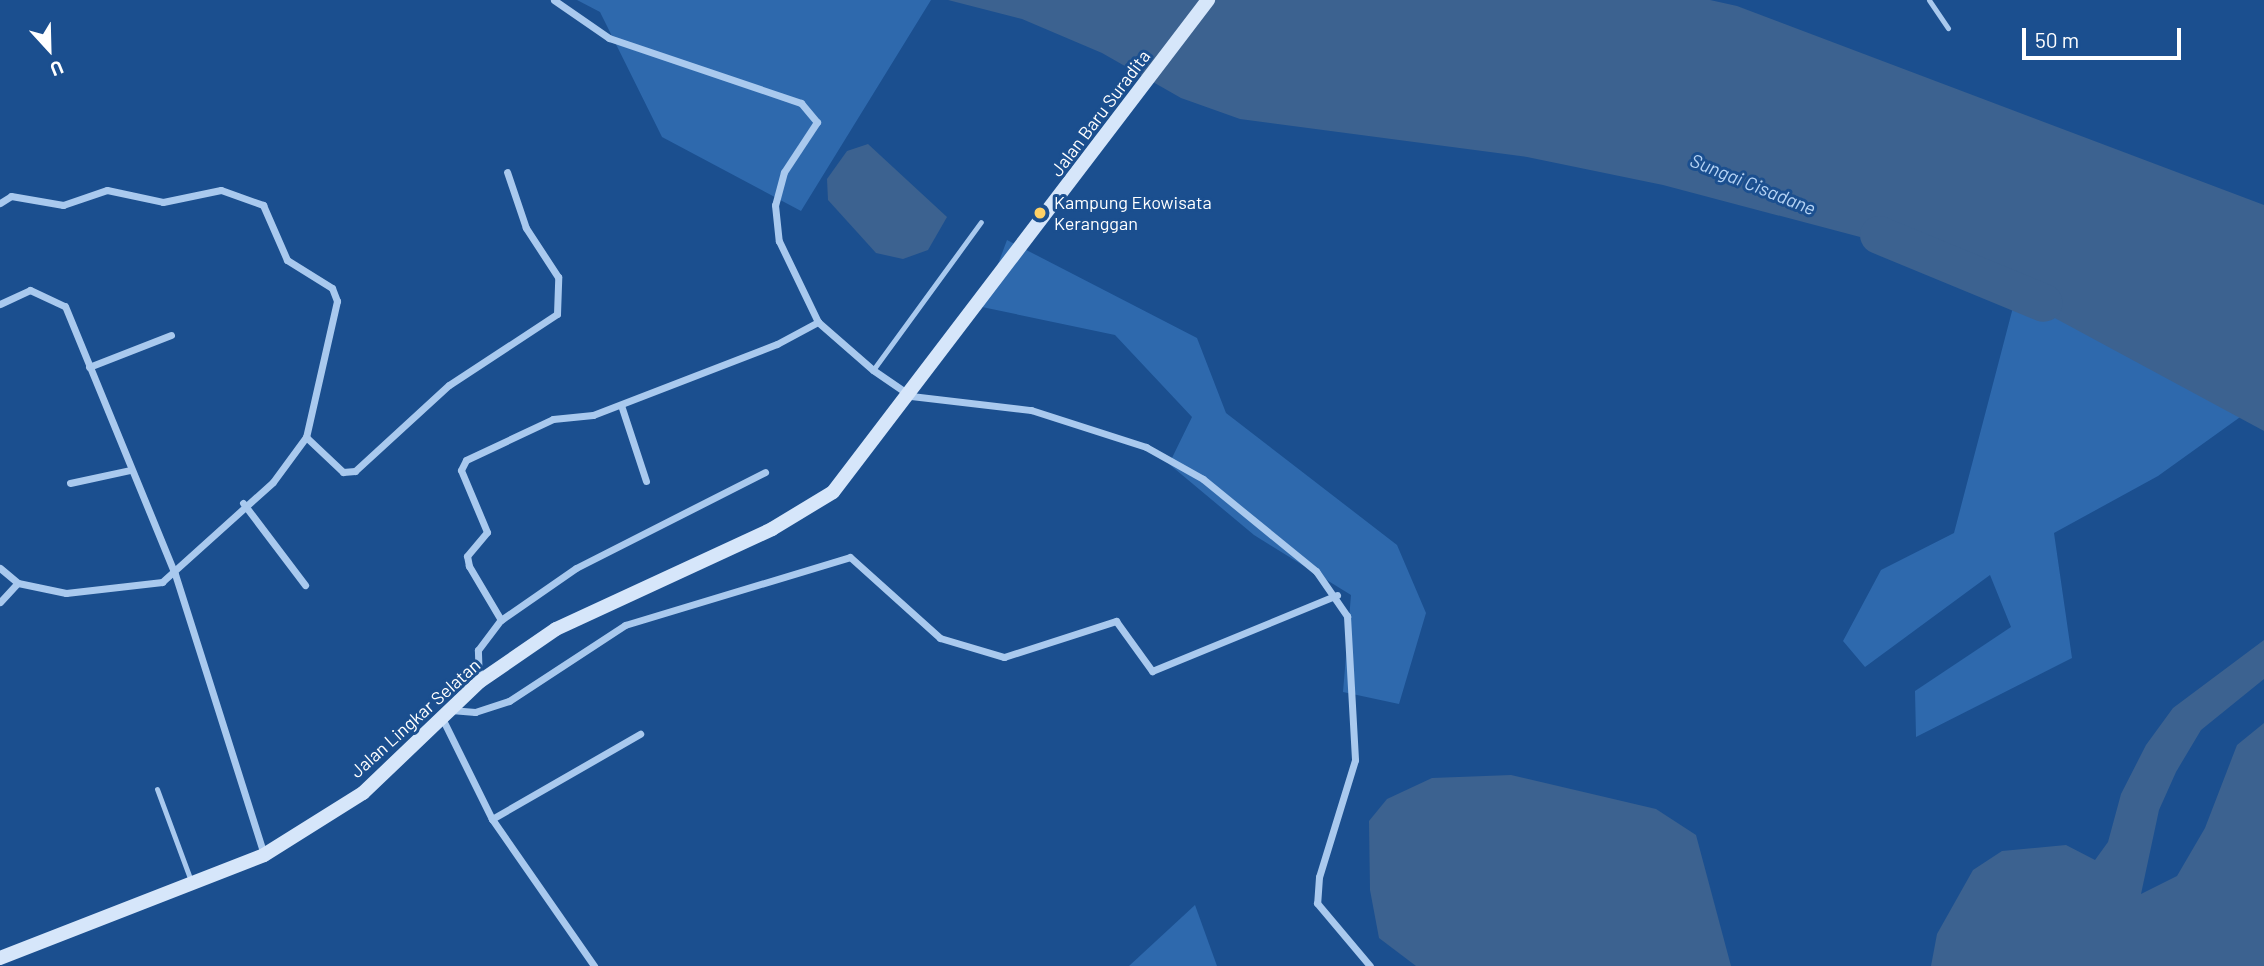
<!DOCTYPE html>
<html>
<head>
<meta charset="utf-8">
<style>
	body { margin:0 }
	#map { position:relative; width:2264px; height:966px; overflow:hidden; background:#1b4f8f; font-family:Barlow,sans-serif }
	div>[style] { position:absolute }
	.green>* { inset:0; background:#2e69ad }
	.water>* { inset:0; background:#3c6290 }
	.river>* { height:38px; margin:-19px; padding:0 19px; transform-origin:19px; border-radius:19px; background:#3c6290 }
	.service>* { height:5px; margin:-2.5px; padding:0 2.5px; transform-origin:2.5px; border-radius:2.5px; background:#a9c9ee }
	.minor>* { height:7px; margin:-3.5px; padding:0 3.5px; transform-origin:3.5px; border-radius:3.5px; background:#a9c9ee }
	.secondary>* { height:14px; margin:-7px; padding:0 7px; transform-origin:7px; border-radius:7px; background:#d6e6fa }
	.dots>* { width:19px; height:19px; translate:-50% -50%; box-sizing:border-box; border:4px solid #1b4f8f; border-radius:50% }
	span { translate:-50% -50%; white-space:nowrap; text-align:center; line-height:1.15; -webkit-text-stroke:6px #1b4f8f; paint-order:stroke }
	.street-label { font-size:18px; color:#fff }
	.poi-label { font-size:18px; color:#fff }
	.left { translate:0 -50%; text-align:left }
	.water-label { font-size:19px; color:#b5d3f5; font-style:italic }
	.north { position:absolute; left:14px; top:14px; width:70px; height:70px; -webkit-text-stroke:5px #1b4f8f; paint-order:stroke; rotate:158deg; font-size:19px; font-weight:700; line-height:28px; text-align:center; color:#fff }
	.north::after { content:''; display:block; margin:auto; width:24px; height:32px; background:#fff; clip-path:polygon(50% 0,100% 100%,50% 72%,0 100%) }
	.scale { position:absolute; left:2022px; top:28px; width:159px; height:32px; box-sizing:border-box; border:4px solid #fff; border-top:0; padding-left:9px; font-size:21px; line-height:24px; white-space:nowrap; color:#fff; -webkit-text-stroke:5px #1b4f8f; paint-order:stroke }
</style>
</head>
<body>
<div id="map">
	<div class="green">
		<div style="clip-path:polygon(577px 0,931px 0,801px 211px,662px 137px,600px 12px)"></div>
		<div style="clip-path:polygon(1007px 240px,1197px 338px,1226px 413px,1397px 545px,1426px 613px,1399px 704px,1343px 692px,1351px 595px,1254px 535px,1169px 464px,1192px 417px,1115px 335px,982px 307px)"></div>
		<div style="clip-path:polygon(2017px 292px,2243px 415px,2158px 476px,2054px 533px,2072px 658px,1916px 737px,1915px 691px,2011px 627px,1990px 575px,1865px 667px,1843px 641px,1881px 570px,1954px 533px)"></div>
		<div style="clip-path:polygon(1195px 905px,1217px 966px,1129px 966px)"></div>
	</div>
	<div class="water">
		<div style="clip-path:polygon(948px 0,1710px 0,1737px 6px,2264px 205px,2264px 431px,1947px 260px,1663px 185px,1527px 157px,1240px 119px,1181px 98px,1102px 53px,1022px 19px)"></div>
		<div style="clip-path:polygon(868px 144px,947px 217px,928px 250px,903px 259px,876px 253px,828px 200px,827px 179px,847px 151px)"></div>
		<div style="clip-path:polygon(2264px 640px,2264px 679px,2201px 730px,2176px 772px,2159px 810px,2141px 894px,2177px 876px,2205px 828px,2237px 745px,2264px 723px,2264px 966px,1931px 966px,1937px 934px,1973px 870px,2002px 851px,2066px 845px,2095px 860px,2108px 842px,2121px 794px,2146px 745px,2173px 708px)"></div>
		<div style="clip-path:polygon(1511px 775px,1656px 809px,1696px 835px,1731px 966px,1416px 966px,1379px 938px,1370px 890px,1369px 821px,1387px 799px,1432px 778px)"></div>
	</div>
	<div class="river">
		<div style="left:1879px;top:235px;width:178px;rotate:22.4deg"></div>
	</div>
	<div class="service">
		<div style="left:1929px;top:0;width:34px;rotate:56deg"></div>
		<div style="left:873px;top:370px;width:183px;rotate:-53.9deg"></div>
		<div style="left:157px;top:789px;width:98px;rotate:69.7deg"></div>
	</div>
	<div class="minor">
		<div style="left:554px;top:0;width:67px;rotate:34.6deg"></div>
		<div style="left:609px;top:38px;width:203px;rotate:18.7deg"></div>
		<div style="left:801px;top:103px;width:25px;rotate:50deg"></div>
		<div style="left:817px;top:122px;width:60px;rotate:123.4deg"></div>
		<div style="left:784px;top:172px;width:34px;rotate:105deg"></div>
		<div style="left:775px;top:205px;width:36px;rotate:84deg"></div>
		<div style="left:779px;top:241px;width:90px;rotate:64.3deg"></div>
		<div style="left:818px;top:322px;width:73px;rotate:41.1deg"></div>
		<div style="left:873px;top:370px;width:46px;rotate:34.4deg"></div>
		<div style="left:911px;top:396px;width:121px;rotate:6.7deg"></div>
		<div style="left:1031px;top:410px;width:121px;rotate:17.8deg"></div>
		<div style="left:1146px;top:447px;width:65px;rotate:29.3deg"></div>
		<div style="left:1203px;top:479px;width:146px;rotate:39.2deg"></div>
		<div style="left:1316px;top:571px;width:55px;rotate:55.4deg"></div>
		<div style="left:1347px;top:616px;width:144px;rotate:86.8deg"></div>
		<div style="left:1355px;top:760px;width:122px;rotate:107.1deg"></div>
		<div style="left:1319px;top:877px;width:26px;rotate:94deg"></div>
		<div style="left:1317px;top:903px;width:82px;rotate:49.9deg"></div>
		<div style="left:0;top:203px;width:13px;rotate:-32deg"></div>
		<div style="left:11px;top:196px;width:53px;rotate:9.8deg"></div>
		<div style="left:63px;top:205px;width:46px;rotate:-18.8deg"></div>
		<div style="left:107px;top:190px;width:57px;rotate:12.1deg"></div>
		<div style="left:163px;top:202px;width:59px;rotate:-11.7deg"></div>
		<div style="left:221px;top:190px;width:45px;rotate:19.7deg"></div>
		<div style="left:263px;top:205px;width:60px;rotate:66.4deg"></div>
		<div style="left:287px;top:260px;width:53px;rotate:31.9deg"></div>
		<div style="left:332px;top:288px;width:14px;rotate:69deg"></div>
		<div style="left:337px;top:301px;width:139px;rotate:102.8deg"></div>
		<div style="left:0;top:304px;width:33px;rotate:-25deg"></div>
		<div style="left:30px;top:290px;width:38px;rotate:25deg"></div>
		<div style="left:65px;top:306px;width:290px;rotate:67.7deg"></div>
		<div style="left:175px;top:574px;width:295px;rotate:72.4deg"></div>
		<div style="left:89px;top:367px;width:88px;rotate:-21.3deg"></div>
		<div style="left:621px;top:405px;width:80px;rotate:71.8deg"></div>
		<div style="left:70px;top:483px;width:61px;rotate:-12.2deg"></div>
		<div style="left:243px;top:503px;width:103px;rotate:52.9deg"></div>
		<div style="left:0;top:568px;width:23px;rotate:40deg"></div>
		<div style="left:18px;top:583px;width:49px;rotate:11.8deg"></div>
		<div style="left:66px;top:593px;width:97px;rotate:-6.5deg"></div>
		<div style="left:162px;top:582px;width:149px;rotate:-42deg"></div>
		<div style="left:273px;top:482px;width:56px;rotate:-53.7deg"></div>
		<div style="left:306px;top:437px;width:51px;rotate:43.4deg"></div>
		<div style="left:343px;top:472px;width:12px;rotate:-5deg"></div>
		<div style="left:355px;top:471px;width:127px;rotate:-42.5deg"></div>
		<div style="left:449px;top:385px;width:129px;rotate:-33.3deg"></div>
		<div style="left:557px;top:314px;width:37px;rotate:-88deg"></div>
		<div style="left:558px;top:277px;width:59px;rotate:-123.1deg"></div>
		<div style="left:526px;top:228px;width:59px;rotate:-108.7deg"></div>
		<div style="left:0;top:602px;width:26px;rotate:-47deg"></div>
		<div style="left:501px;top:620px;width:63px;rotate:-120.7deg"></div>
		<div style="left:469px;top:566px;width:10px;rotate:-101deg"></div>
		<div style="left:467px;top:556px;width:31px;rotate:-50deg"></div>
		<div style="left:487px;top:532px;width:67px;rotate:-112.8deg"></div>
		<div style="left:461px;top:470px;width:11px;rotate:-63deg"></div>
		<div style="left:466px;top:460px;width:96px;rotate:-25.2deg"></div>
		<div style="left:553px;top:419px;width:40px;rotate:-5.7deg"></div>
		<div style="left:593px;top:415px;width:197px;rotate:-21.1deg"></div>
		<div style="left:777px;top:344px;width:47px;rotate:-28.2deg"></div>
		<div style="left:479px;top:682px;width:32px;rotate:-92deg"></div>
		<div style="left:478px;top:650px;width:38px;rotate:-53deg"></div>
		<div style="left:501px;top:620px;width:91px;rotate:-34.7deg"></div>
		<div style="left:576px;top:568px;width:212px;rotate:-26.9deg"></div>
		<div style="left:451px;top:710px;width:24px;rotate:5deg"></div>
		<div style="left:475px;top:712px;width:36px;rotate:-18deg"></div>
		<div style="left:509px;top:701px;width:139px;rotate:-33.2deg"></div>
		<div style="left:625px;top:625px;width:235px;rotate:-16.8deg"></div>
		<div style="left:850px;top:557px;width:121px;rotate:42deg"></div>
		<div style="left:940px;top:638px;width:67px;rotate:16.5deg"></div>
		<div style="left:1004px;top:657px;width:118px;rotate:-17.8deg"></div>
		<div style="left:1116px;top:621px;width:62px;rotate:54.2deg"></div>
		<div style="left:1152px;top:671px;width:200px;rotate:-22.3deg"></div>
		<div style="left:442px;top:718px;width:113px;rotate:63.7deg"></div>
		<div style="left:492px;top:819px;width:179px;rotate:55.2deg"></div>
		<div style="left:492px;top:819px;width:171px;rotate:-29.9deg"></div>
	</div>
	<div class="secondary">
		<div style="left:0;top:958px;width:283px;rotate:-21.3deg"></div>
		<div style="left:264px;top:855px;width:117px;rotate:-32.1deg"></div>
		<div style="left:363px;top:793px;width:161px;rotate:-43.7deg"></div>
		<div style="left:479px;top:682px;width:93px;rotate:-34.5deg"></div>
		<div style="left:556px;top:629px;width:238px;rotate:-24.8deg"></div>
		<div style="left:772px;top:529px;width:71px;rotate:-31.2deg"></div>
		<div style="left:833px;top:492px;width:619px;rotate:-52.69deg"></div>
	</div>
	<div class="dots">
		<div style="left:1040px;top:213px;background:#ffd166"></div>
	</div>
	<div class="street-label">
		<span style="left:1100px;top:113px;rotate:-53deg">Jalan Baru Suradita</span>
		<span style="left:415px;top:718px;rotate:-42deg">Jalan Lingkar Selatan</span>
	</div>
	<div class="poi-label">
		<span class="left" style="left:1054px;top:213px">Kampung Ekowisata<br>Keranggan</span>
	</div>
	<div class="water-label">
		<span style="left:1753px;top:184px;rotate:22deg">Sungai Cisadane</span>
	</div>
	<div class="north">U</div>
	<div class="scale">50 m</div>
</div>
</body>
</html>
